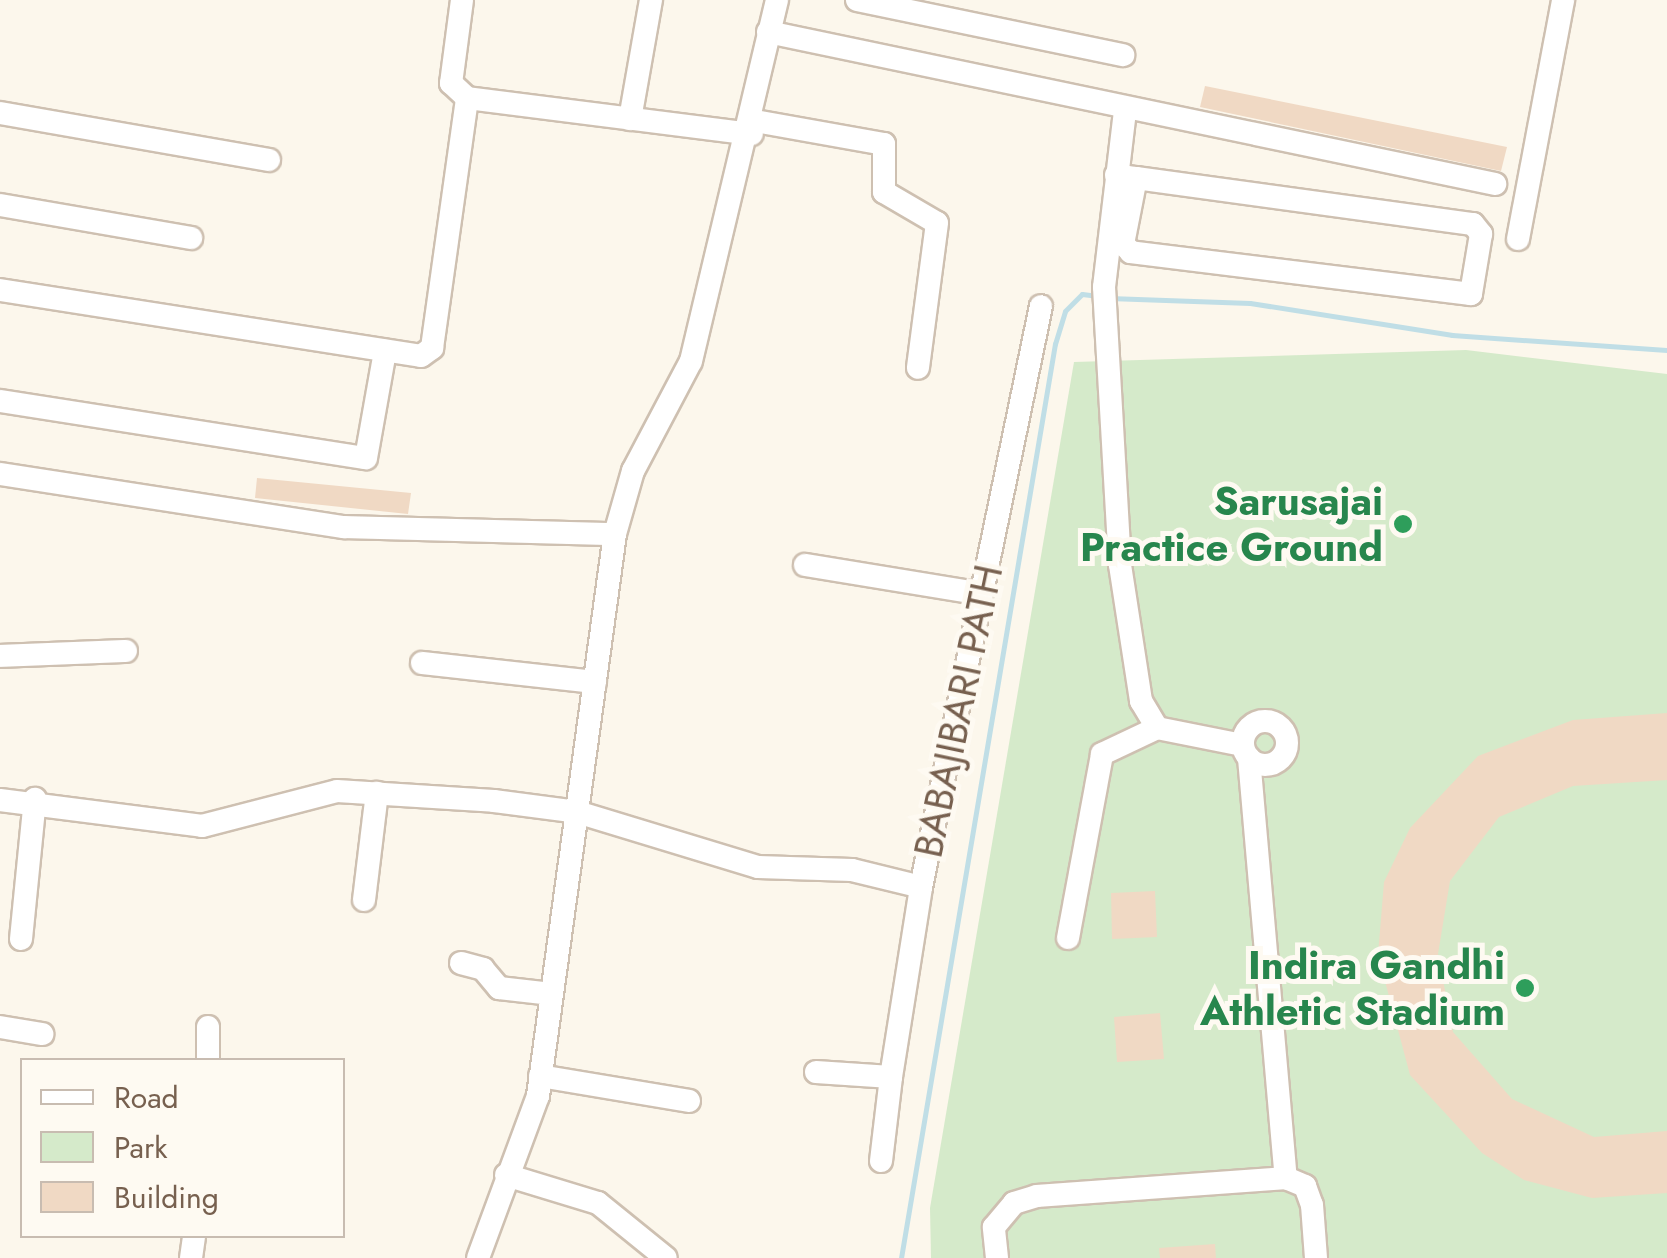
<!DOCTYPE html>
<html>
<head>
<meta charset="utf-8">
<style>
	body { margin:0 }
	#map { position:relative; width:1667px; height:1258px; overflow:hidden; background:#fcf7ec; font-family:Jost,sans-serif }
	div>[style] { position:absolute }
	.green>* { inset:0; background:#d5eaca }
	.stream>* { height:5px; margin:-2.5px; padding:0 2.5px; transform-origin:2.5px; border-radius:2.5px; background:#c0dee6 }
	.building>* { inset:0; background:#f0d9c4 }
	.roads { filter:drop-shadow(2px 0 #cec0b1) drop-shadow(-2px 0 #cec0b1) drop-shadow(0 2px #cec0b1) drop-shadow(0 -2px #cec0b1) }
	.minor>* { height:22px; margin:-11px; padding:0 11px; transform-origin:11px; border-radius:11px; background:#fff }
	.minor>.ring { margin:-11px; padding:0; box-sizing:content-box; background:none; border:22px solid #fff; border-radius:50% }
	.dots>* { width:28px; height:28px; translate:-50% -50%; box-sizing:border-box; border:5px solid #fefaf2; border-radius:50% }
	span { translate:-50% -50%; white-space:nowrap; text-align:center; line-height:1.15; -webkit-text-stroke:10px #fefaf2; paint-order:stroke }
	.leisure-label { font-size:40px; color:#27864d; font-weight:700 }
	.right { translate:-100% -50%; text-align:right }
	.street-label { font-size:40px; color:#77604f }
	.legend { position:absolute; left:20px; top:1058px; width:325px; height:180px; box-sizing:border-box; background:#fefaf2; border:2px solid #c8bcb1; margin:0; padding:12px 18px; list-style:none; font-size:30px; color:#77604f }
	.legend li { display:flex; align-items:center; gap:20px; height:50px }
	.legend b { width:50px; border:2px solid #c8bcb1 }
</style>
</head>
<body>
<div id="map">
	<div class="green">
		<div style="clip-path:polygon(1466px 350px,1667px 374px,1667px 1258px,931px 1258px,930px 1208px,1074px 362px)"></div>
	</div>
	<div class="stream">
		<div style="left:1109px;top:298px;width:141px;rotate:2deg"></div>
		<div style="left:1250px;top:303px;width:205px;rotate:9deg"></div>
		<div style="left:1452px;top:335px;width:216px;rotate:4deg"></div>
		<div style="left:901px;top:1258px;width:927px;rotate:-80.44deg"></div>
		<div style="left:1055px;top:344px;width:34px;rotate:-73deg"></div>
		<div style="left:1065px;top:311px;width:24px;rotate:-45deg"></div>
		<div style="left:1082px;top:294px;width:16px;rotate:7deg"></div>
	</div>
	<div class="building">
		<div style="clip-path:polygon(1205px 86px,1507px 147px,1501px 171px,1200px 107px)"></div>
		<div style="clip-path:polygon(257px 478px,411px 493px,408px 514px,255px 498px)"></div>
		<div style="clip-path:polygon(1667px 713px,1667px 780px,1573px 786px,1499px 817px,1450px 881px,1438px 954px,1453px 1032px,1512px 1099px,1594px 1137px,1667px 1131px,1667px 1193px,1592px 1198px,1524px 1180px,1482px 1153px,1410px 1075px,1378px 955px,1384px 882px,1410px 828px,1478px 756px,1573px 720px)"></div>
		<div style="clip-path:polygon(1155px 891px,1157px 937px,1112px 939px,1111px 893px)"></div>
		<div style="clip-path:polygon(1160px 1013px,1164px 1059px,1117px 1062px,1114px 1017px)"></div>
		<div style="clip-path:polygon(1215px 1244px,1216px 1258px,1160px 1258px,1159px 1248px)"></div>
	</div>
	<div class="roads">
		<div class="minor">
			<div style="left:462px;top:0;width:84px;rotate:97.5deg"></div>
			<div style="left:451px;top:83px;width:22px;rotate:43deg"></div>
			<div style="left:857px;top:0;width:272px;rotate:11.7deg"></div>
			<div style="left:768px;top:32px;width:743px;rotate:11.81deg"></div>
			<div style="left:1125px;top:111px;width:177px;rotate:96.8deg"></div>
			<div style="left:1104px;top:287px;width:278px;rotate:86.7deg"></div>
			<div style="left:1120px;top:565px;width:138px;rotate:81.2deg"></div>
			<div style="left:1141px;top:701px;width:31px;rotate:59deg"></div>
			<div style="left:1157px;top:728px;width:87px;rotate:11.3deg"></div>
			<div style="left:0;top:113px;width:273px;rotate:9.9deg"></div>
			<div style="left:630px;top:119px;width:121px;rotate:-80deg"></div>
			<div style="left:755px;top:121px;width:131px;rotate:10.1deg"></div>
			<div style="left:884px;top:144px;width:48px;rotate:90deg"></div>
			<div style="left:884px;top:192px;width:61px;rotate:30.3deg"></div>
			<div style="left:937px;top:223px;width:146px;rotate:97.5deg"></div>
			<div style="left:1116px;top:175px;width:20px;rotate:9deg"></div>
			<div style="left:1136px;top:178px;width:340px;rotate:7.8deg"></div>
			<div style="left:1473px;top:224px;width:13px;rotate:51deg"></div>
			<div style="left:1481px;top:234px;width:61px;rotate:99.5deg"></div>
			<div style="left:1471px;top:294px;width:343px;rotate:-173deg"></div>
			<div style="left:1131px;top:252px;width:11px;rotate:-135deg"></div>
			<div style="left:1123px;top:244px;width:67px;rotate:-78.9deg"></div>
			<div style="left:0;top:205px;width:194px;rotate:9.8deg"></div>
			<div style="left:1518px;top:239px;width:243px;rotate:-79.3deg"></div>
			<div style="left:0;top:290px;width:426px;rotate:8.9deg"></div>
			<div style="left:421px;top:356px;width:14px;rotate:-36deg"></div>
			<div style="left:432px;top:348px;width:252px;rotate:-82deg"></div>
			<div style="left:467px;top:98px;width:287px;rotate:7.2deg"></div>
			<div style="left:0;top:401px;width:370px;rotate:8.9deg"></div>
			<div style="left:366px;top:458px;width:109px;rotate:-79.9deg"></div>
			<div style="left:0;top:474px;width:348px;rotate:8.8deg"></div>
			<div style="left:344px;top:527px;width:271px;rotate:1.5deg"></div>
			<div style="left:805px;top:565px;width:179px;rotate:9.3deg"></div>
			<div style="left:0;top:656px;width:126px;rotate:-2.3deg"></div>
			<div style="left:422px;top:663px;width:174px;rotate:6.3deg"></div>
			<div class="ring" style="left:1243px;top:721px;width:22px;height:22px"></div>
			<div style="left:1249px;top:758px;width:422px;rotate:85deg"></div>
			<div style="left:1286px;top:1178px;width:21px;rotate:23deg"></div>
			<div style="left:1305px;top:1186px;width:20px;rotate:70deg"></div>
			<div style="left:1312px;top:1205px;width:53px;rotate:85.7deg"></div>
			<div style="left:0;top:800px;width:204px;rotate:7.3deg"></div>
			<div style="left:202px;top:826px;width:139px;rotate:-14.5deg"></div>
			<div style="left:337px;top:791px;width:157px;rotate:3.6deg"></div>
			<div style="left:494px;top:801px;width:84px;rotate:7.5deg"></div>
			<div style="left:577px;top:812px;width:189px;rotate:16.9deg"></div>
			<div style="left:758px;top:867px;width:94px;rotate:1.8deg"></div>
			<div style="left:852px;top:870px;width:71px;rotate:13.8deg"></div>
			<div style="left:921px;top:887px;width:593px;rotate:-78.33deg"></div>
			<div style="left:364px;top:900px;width:108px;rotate:-83.1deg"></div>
			<div style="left:1068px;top:938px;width:187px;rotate:-79.5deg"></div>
			<div style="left:1102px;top:754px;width:61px;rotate:-25.3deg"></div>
			<div style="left:21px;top:939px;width:141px;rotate:-84.3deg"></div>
			<div style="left:461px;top:963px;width:23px;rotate:15deg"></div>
			<div style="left:483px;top:969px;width:25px;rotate:50deg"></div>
			<div style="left:499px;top:988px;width:53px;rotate:6.5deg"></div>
			<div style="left:0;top:1027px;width:43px;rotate:9.5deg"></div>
			<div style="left:208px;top:1027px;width:33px;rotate:90deg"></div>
			<div style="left:816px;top:1072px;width:75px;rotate:3.8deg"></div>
			<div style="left:891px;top:1077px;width:192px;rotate:-81deg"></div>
			<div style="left:540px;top:1076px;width:151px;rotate:9.5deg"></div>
			<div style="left:881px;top:1161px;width:85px;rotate:-83.2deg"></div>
			<div style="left:506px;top:1175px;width:96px;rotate:16.9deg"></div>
			<div style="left:598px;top:1203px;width:87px;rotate:39deg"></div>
			<div style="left:191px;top:1258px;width:22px;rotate:-82deg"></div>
			<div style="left:478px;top:1258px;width:173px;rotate:-69.7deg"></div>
			<div style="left:538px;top:1096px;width:567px;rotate:-82.2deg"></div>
			<div style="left:615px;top:534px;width:66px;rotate:-74.1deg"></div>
			<div style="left:633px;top:471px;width:124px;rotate:-62.2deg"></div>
			<div style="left:691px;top:361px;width:371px;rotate:-76.6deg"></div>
			<div style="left:997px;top:1258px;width:31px;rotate:-96deg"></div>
			<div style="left:994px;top:1227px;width:31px;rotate:-50deg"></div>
			<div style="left:1014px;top:1203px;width:24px;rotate:-17deg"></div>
			<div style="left:1037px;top:1196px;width:250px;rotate:-4.1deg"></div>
		</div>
	</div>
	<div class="dots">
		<div style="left:1403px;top:524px;background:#2e9e5b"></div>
		<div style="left:1525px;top:988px;background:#2e9e5b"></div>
	</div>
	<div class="leisure-label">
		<span class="right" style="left:1383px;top:524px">Sarusajai<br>Practice Ground</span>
		<span class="right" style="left:1505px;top:988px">Indira Gandhi<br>Athletic Stadium</span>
	</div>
	<div class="street-label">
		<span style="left:958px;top:711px;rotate:-78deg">BABAJIBARI PATH</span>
	</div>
	<ul class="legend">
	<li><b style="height:12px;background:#fff"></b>Road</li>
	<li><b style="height:28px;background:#d5eaca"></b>Park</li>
	<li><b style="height:28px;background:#f0d9c4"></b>Building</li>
	</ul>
</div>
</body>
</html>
